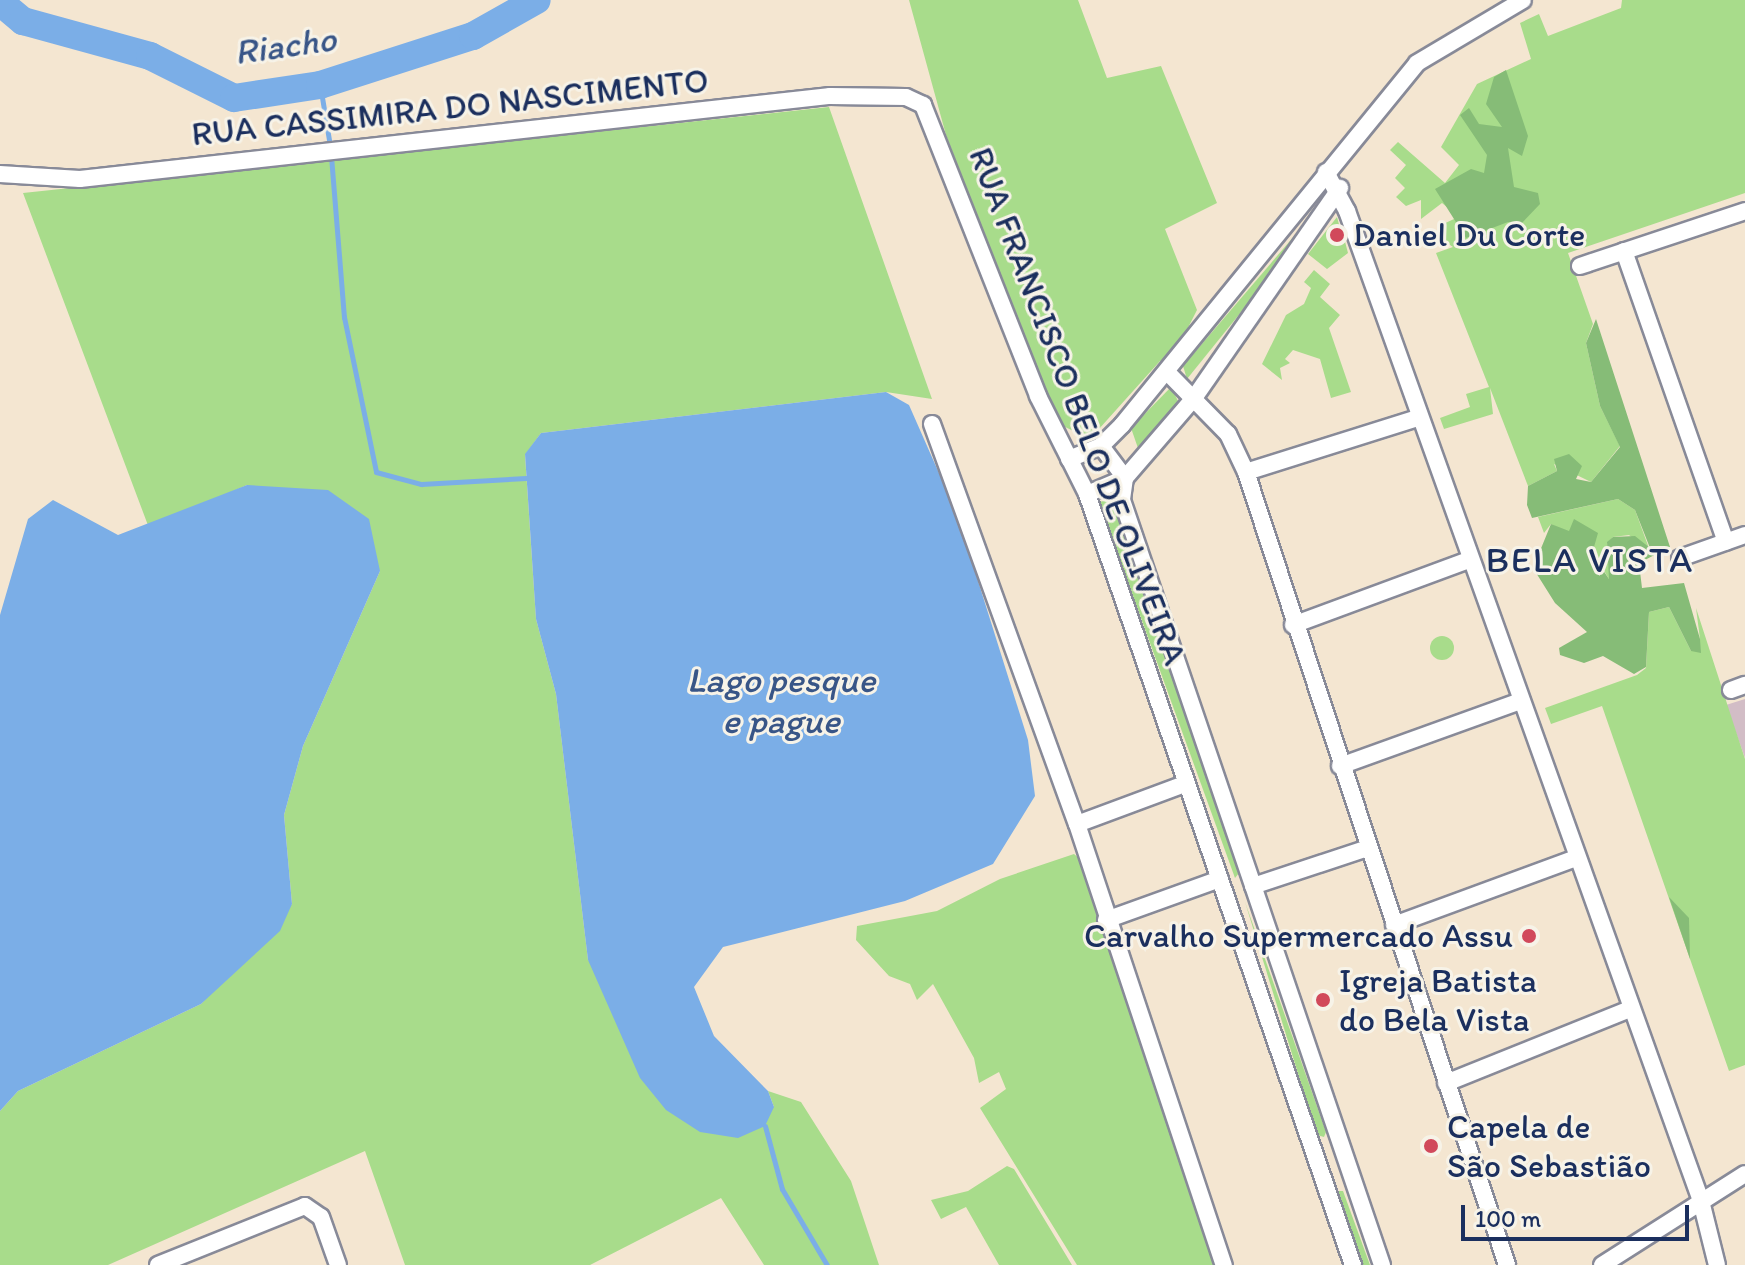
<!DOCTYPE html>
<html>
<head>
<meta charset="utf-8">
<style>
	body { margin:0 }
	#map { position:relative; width:1745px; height:1265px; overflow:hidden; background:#f4e6d1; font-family:Itim,sans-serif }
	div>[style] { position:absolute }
	.industrial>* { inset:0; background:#d2bdc6 }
	.green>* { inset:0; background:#a8dc8b }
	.round { border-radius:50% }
	.forest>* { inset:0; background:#86bc77 }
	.water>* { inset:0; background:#7baee7 }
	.stream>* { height:5px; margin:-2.5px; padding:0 2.5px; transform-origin:2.5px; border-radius:2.5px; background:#7baee7 }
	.river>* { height:28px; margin:-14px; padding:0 14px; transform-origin:14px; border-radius:14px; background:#7baee7 }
	.roads { filter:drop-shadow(2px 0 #888a98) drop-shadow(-2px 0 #888a98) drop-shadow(0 2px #888a98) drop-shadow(0 -2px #888a98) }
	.minor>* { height:16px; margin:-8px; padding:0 8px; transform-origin:8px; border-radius:8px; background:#fff }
	.dots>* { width:22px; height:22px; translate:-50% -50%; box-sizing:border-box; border:4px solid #f7f3e8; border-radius:50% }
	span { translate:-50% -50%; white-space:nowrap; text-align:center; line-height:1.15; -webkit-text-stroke:6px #f7f3e8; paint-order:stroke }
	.street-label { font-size:34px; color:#1b2f5e }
	.poi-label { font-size:34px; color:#1b2f5e }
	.left { translate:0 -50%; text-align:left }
	.right { translate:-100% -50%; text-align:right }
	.water-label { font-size:36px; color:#385587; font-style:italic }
	.neighbourhood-label { font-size:36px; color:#1b2f5e; letter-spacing:2px }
	.scale { position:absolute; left:1461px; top:1205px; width:228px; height:36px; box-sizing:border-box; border:4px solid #1b2f5e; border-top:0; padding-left:10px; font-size:24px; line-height:28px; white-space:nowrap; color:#1b2f5e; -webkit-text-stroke:6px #f7f3e8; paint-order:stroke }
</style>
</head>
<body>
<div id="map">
	<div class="industrial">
		<div style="clip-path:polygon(1745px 699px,1745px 758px,1726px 705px)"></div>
	</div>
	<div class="green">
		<div style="clip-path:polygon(909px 0,1078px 0,1107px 78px,1161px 66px,1217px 203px,1165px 229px,1197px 310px,1171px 361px,1160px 361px,1090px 439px,1061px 425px,1045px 394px,946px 135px)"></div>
		<div style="clip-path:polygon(1622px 0,1745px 0,1745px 193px,1568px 253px,1593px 324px,1586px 343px,1600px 406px,1620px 446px,1591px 482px,1554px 464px,1557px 471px,1528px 486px,1490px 388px,1493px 414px,1444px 429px,1440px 418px,1470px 407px,1466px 394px,1489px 387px,1436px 253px,1453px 247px,1441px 239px,1439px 226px,1454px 219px,1453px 212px,1442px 203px,1421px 219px,1421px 200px,1406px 206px,1396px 197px,1405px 188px,1395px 178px,1406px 165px,1390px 150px,1398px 142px,1445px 183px,1459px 165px,1441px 147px,1477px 84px,1531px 59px,1520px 23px,1539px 14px,1548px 36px,1621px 8px)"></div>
		<div style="clip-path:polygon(829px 107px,932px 399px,886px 392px,541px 433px,525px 455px,536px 619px,556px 694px,588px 960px,774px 1107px,768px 1091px,801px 1102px,851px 1181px,879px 1265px,764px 1265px,721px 1198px,590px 1265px,405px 1265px,365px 1151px,108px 1265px,0 1265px,0 1111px,18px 1091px,201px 1004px,292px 904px,284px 815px,303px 746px,380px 571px,247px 485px,149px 528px,23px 193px)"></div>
		<div style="clip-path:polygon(1337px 217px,1340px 228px,1330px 233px,1333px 242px,1344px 238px,1348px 253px,1327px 269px,1308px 254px)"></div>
		<div style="clip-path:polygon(1295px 235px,1296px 244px,1187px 379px,1183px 366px)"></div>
		<div style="clip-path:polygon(1314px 270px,1330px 284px,1320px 297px,1340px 315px,1329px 328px,1351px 392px,1331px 398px,1320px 359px,1293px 350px,1285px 359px,1290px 363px,1280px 368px,1282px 380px,1262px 364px,1286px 315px,1304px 304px,1311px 288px,1304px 282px)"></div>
		<div style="clip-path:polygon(1171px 387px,1179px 403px,1139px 451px,1131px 428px)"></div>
		<div style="clip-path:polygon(1114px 499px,1239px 873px,1235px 878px,1099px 502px)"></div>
		<div style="clip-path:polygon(1618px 499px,1635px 510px,1650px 551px,1629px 535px,1613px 537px,1607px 543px,1610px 581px,1591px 548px,1551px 524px,1544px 533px,1538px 517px)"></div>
		<div style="clip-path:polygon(1669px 607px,1691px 651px,1700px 639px,1696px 608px,1745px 759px,1745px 1065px,1729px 1071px,1602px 706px,1551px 724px,1545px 708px,1637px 675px,1646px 668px,1649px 612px)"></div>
		<div class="round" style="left:1430px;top:636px;width:24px;height:24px"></div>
		<div style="clip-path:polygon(1074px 854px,1081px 860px,1229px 1265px,1077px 1265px,980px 1108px,1006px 1089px,999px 1072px,979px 1083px,974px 1058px,933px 984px,917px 1000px,910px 984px,889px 976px,856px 940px,857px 926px,937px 911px,1000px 879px)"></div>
		<div style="clip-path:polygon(1245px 902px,1326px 1132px,1324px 1137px,1317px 1135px)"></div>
		<div style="clip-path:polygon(1007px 1166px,1014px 1169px,1072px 1265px,999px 1265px,966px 1207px,941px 1219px,931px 1200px,968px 1191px)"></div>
		<div style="clip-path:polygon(1337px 1191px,1343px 1191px,1370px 1265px,1362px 1265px)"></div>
	</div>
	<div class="forest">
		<div style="clip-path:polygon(1506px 70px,1528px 136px,1522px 156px,1508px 148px,1514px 187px,1538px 193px,1540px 204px,1521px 224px,1508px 222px,1466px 238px,1435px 189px,1471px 169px,1484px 173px,1487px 155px,1460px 115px,1469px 108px,1479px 124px,1502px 127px,1486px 104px,1494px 77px)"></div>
		<div style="clip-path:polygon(1596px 319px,1670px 547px,1639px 563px,1642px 588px,1684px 583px,1700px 639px,1701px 653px,1691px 651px,1669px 607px,1649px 612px,1646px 667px,1634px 674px,1603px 656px,1584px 663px,1560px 655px,1559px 648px,1587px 632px,1555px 603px,1533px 568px,1551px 524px,1569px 531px,1574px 519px,1598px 533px,1592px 554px,1609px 579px,1607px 542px,1613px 537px,1635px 536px,1650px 548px,1635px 510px,1618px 499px,1532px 518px,1527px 505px,1528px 486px,1557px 471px,1554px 459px,1569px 454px,1582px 466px,1576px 479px,1591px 482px,1620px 447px,1600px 406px,1586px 343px)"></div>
		<div style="clip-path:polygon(1669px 897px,1689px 918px,1690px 959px)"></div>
	</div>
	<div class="water">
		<div style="clip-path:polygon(886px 392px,909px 405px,957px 514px,1028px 740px,1035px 796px,993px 864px,905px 901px,723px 947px,694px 987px,714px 1036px,768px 1091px,774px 1107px,765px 1126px,738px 1138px,700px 1132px,666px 1110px,640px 1078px,588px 960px,556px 694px,536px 619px,525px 454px,541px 433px)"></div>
		<div style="clip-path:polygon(247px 485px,328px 490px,369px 519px,380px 571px,303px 746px,284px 815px,292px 904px,280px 931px,201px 1004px,18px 1091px,0 1111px,0 615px,28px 519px,53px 500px,118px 535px)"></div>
	</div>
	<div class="stream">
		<div style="left:320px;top:85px;width:62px;rotate:80.7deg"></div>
		<div style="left:331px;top:156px;width:162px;rotate:85.4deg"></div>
		<div style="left:344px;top:317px;width:158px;rotate:78.3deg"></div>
		<div style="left:376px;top:472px;width:47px;rotate:14.9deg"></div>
		<div style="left:421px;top:484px;width:105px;rotate:-3.3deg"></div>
		<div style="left:765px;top:1126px;width:65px;rotate:74.9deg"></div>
		<div style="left:782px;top:1189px;width:88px;rotate:59.4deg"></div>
	</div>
	<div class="river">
		<div style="left:0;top:2px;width:30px;rotate:40deg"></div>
		<div style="left:23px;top:21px;width:132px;rotate:15.4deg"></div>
		<div style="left:150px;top:56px;width:94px;rotate:26.6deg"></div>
		<div style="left:234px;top:98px;width:87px;rotate:-8.6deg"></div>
		<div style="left:320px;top:85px;width:161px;rotate:-17.8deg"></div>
		<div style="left:473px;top:36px;width:73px;rotate:-29.4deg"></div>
	</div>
	<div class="roads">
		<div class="minor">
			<div style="left:1326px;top:172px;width:44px;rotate:61.7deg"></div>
			<div style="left:1347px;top:211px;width:1051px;rotate:70.32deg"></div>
			<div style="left:1701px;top:1201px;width:66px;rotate:76deg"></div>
			<div style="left:0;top:174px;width:80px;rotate:3.6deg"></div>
			<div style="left:80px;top:179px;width:755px;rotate:-6.32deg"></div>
			<div style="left:830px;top:96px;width:76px;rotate:0.8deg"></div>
			<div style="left:906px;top:97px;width:19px;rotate:25deg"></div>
			<div style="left:923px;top:105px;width:313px;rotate:68.4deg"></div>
			<div style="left:1038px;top:396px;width:110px;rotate:63.4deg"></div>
			<div style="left:1087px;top:494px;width:816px;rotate:70.97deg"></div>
			<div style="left:1624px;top:251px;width:308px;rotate:70.7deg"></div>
			<div style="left:1580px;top:266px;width:174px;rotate:-18.4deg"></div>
			<div style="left:1167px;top:372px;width:87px;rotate:45.5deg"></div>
			<div style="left:1228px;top:434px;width:42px;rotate:64.7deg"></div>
			<div style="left:1246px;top:472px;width:835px;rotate:71.78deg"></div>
			<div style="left:932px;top:424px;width:425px;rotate:70.1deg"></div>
			<div style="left:1077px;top:824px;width:465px;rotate:71.6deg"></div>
			<div style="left:1101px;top:446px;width:40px;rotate:53deg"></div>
			<div style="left:1125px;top:478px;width:22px;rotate:98deg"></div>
			<div style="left:1122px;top:500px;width:808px;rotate:71.23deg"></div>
			<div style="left:1069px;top:459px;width:35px;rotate:-22deg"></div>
			<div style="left:1101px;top:446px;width:30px;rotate:-45deg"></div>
			<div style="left:1122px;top:425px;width:467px;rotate:-50.8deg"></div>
			<div style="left:1417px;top:63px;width:123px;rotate:-30.7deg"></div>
			<div style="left:1246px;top:472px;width:182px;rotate:-17.5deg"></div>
			<div style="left:1087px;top:494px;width:41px;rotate:-22.8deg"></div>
			<div style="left:1125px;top:478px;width:106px;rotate:-49.2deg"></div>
			<div style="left:1194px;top:398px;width:256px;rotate:-55.2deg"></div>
			<div style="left:1680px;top:558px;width:69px;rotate:-19.5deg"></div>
			<div style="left:1293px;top:625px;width:188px;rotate:-20.3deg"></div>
			<div style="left:1731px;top:690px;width:15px;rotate:-20deg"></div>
			<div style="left:1340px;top:766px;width:189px;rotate:-19.8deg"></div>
			<div style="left:1077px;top:824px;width:117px;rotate:-20.4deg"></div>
			<div style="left:1253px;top:886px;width:121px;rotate:-18.3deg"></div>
			<div style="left:1106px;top:920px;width:121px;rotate:-19.8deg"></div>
			<div style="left:1394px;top:925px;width:191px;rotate:-20.2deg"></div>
			<div style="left:1446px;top:1083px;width:196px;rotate:-21.9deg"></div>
			<div style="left:158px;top:1265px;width:158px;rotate:-21.9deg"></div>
			<div style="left:305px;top:1206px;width:19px;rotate:35deg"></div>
			<div style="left:321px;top:1217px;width:51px;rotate:70.5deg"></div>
			<div style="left:1602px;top:1265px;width:169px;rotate:-32.5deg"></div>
		</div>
	</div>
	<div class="dots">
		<div style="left:1337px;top:235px;background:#d1495b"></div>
		<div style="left:1529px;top:936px;background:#d1495b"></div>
		<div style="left:1323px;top:1000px;background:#d1495b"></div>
		<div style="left:1431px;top:1146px;background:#d1495b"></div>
	</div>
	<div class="street-label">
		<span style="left:450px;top:107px;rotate:-6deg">RUA CASSIMIRA DO NASCIMENTO</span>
		<span style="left:1078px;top:406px;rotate:69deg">RUA FRANCISCO BELO DE OLIVEIRA</span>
	</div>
	<div class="poi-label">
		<span class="left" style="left:1353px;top:235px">Daniel Du Corte</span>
		<span class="right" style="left:1513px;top:936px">Carvalho Supermercado Assu</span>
		<span class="left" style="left:1339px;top:1000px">Igreja Batista<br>do Bela Vista</span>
		<span class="left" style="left:1447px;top:1146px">Capela de<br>São Sebastião</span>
	</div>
	<div class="water-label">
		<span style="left:285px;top:45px;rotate:-8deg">Riacho</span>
		<span style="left:781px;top:700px">Lago pesque<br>e pague</span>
	</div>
	<div class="neighbourhood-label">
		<span style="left:1590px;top:560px">BELA VISTA</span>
	</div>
	<div class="scale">100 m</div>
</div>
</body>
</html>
